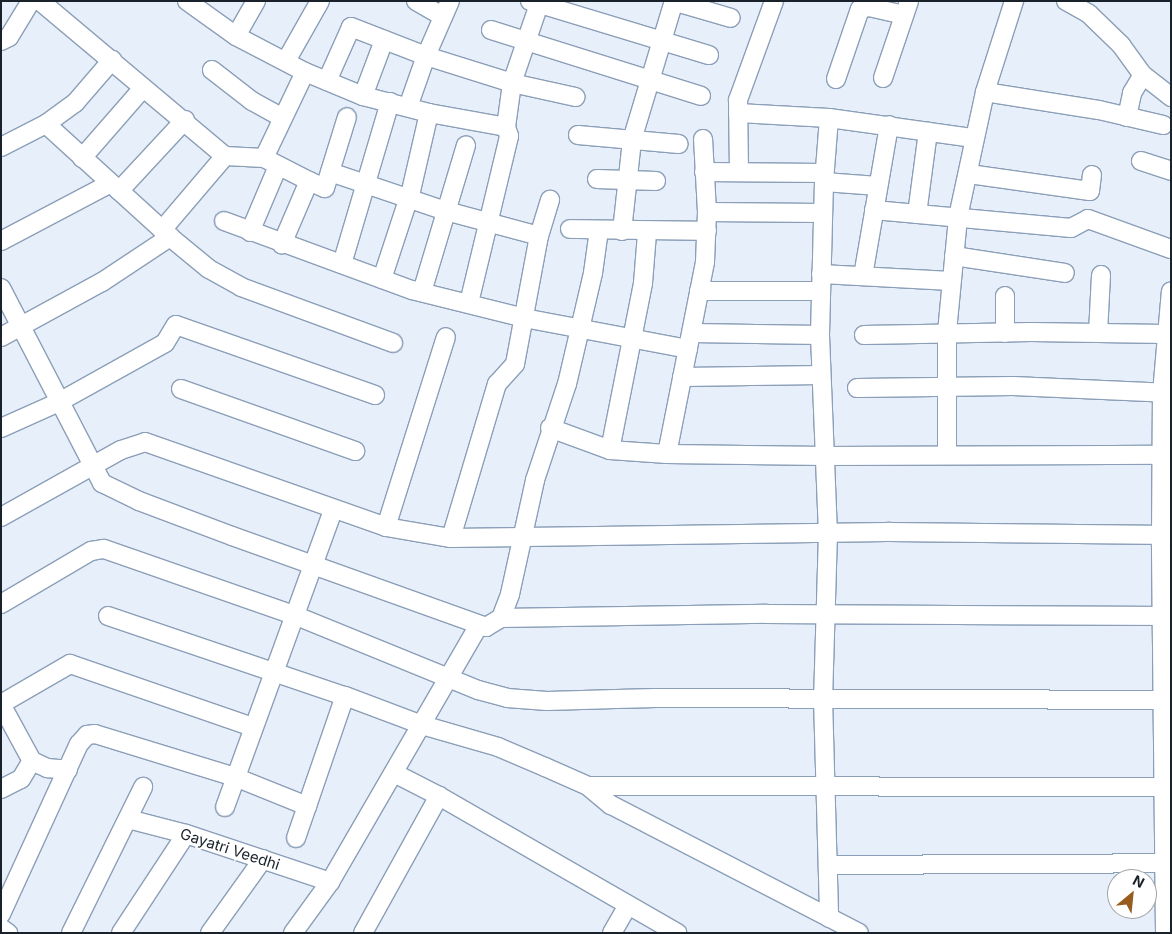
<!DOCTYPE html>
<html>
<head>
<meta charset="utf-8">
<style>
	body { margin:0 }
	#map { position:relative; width:1172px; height:934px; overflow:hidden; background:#e7effa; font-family:Inter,sans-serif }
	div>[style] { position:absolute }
	.roads { filter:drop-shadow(1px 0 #8b9fb8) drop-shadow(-1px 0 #8b9fb8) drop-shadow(0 1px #8b9fb8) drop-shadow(0 -1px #8b9fb8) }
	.minor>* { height:18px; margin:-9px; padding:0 9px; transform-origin:9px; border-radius:9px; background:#fff }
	span { translate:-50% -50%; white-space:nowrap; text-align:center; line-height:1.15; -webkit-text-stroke:4px #fff; paint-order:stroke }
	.street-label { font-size:15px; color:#19212a }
	.frame { position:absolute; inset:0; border:2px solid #19212a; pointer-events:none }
	.north { position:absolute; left:1107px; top:869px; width:50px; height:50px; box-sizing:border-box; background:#fff; border:1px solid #a3a6aa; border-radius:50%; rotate:28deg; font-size:14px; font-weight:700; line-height:20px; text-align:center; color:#19212a }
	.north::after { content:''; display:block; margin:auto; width:18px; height:22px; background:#985c1e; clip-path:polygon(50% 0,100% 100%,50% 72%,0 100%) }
</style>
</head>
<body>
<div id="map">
	<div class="roads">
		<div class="minor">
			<div style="left:40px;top:1px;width:241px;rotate:40deg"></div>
			<div style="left:225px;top:156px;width:39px;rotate:3deg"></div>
			<div style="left:264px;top:158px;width:51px;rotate:27.1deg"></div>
			<div style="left:309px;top:181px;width:69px;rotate:113.2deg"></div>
			<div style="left:187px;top:1px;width:60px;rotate:35.5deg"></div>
			<div style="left:236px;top:36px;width:78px;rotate:27.6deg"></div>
			<div style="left:305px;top:72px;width:63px;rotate:22.5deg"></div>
			<div style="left:363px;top:96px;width:68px;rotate:14.4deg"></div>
			<div style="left:429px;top:113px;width:78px;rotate:10.3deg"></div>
			<div style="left:416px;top:1px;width:30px;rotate:30deg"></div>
			<div style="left:530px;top:1px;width:187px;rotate:16.8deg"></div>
			<div style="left:673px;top:1px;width:60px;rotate:16.3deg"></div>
			<div style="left:1066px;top:1px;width:26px;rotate:29deg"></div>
			<div style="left:1089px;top:14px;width:45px;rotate:44.1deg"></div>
			<div style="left:1121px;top:45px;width:37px;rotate:54deg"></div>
			<div style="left:1143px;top:75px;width:36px;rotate:38deg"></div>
			<div style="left:491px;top:30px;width:220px;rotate:17.4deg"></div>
			<div style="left:236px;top:36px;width:40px;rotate:-60.3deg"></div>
			<div style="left:1px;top:41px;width:9px;rotate:-27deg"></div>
			<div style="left:9px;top:37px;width:42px;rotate:-58.6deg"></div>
			<div style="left:286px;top:61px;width:69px;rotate:-60.5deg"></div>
			<div style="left:212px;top:70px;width:51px;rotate:37.8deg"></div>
			<div style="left:252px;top:101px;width:35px;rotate:29deg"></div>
			<div style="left:883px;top:78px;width:81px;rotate:-71.3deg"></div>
			<div style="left:836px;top:79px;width:74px;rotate:-71.1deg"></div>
			<div style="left:860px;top:9px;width:9px;rotate:-13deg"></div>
			<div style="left:869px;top:7px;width:36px;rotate:13deg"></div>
			<div style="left:327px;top:81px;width:59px;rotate:-66deg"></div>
			<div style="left:351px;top:27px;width:80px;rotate:21.1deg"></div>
			<div style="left:426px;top:56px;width:90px;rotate:17.4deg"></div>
			<div style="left:512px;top:83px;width:65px;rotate:12.5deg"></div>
			<div style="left:985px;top:92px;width:115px;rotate:9deg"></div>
			<div style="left:1099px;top:110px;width:66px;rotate:13.2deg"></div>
			<div style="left:363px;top:96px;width:60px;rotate:-69.4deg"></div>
			<div style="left:408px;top:107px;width:54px;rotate:-70.6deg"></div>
			<div style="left:426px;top:56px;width:60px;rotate:-66.4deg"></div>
			<div style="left:738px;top:113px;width:91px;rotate:3.1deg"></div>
			<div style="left:829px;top:118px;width:146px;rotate:7.9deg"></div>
			<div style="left:1127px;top:117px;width:25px;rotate:-78deg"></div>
			<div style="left:1132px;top:93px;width:21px;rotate:-59deg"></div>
			<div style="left:829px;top:118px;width:64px;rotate:94.5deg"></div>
			<div style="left:824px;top:182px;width:153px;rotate:91.5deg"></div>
			<div style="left:820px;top:335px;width:198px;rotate:87.7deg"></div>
			<div style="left:828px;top:533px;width:165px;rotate:91.7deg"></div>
			<div style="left:823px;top:698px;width:220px;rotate:88.4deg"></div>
			<div style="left:46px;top:124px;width:168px;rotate:42.3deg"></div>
			<div style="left:170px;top:237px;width:50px;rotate:39.4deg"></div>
			<div style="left:209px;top:269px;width:37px;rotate:29deg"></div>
			<div style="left:241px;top:287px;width:162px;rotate:20.2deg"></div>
			<div style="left:578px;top:135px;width:101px;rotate:5.1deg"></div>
			<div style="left:1px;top:147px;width:51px;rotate:-27.1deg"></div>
			<div style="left:46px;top:124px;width:36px;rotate:-36deg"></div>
			<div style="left:75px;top:103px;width:57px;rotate:-49.3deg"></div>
			<div style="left:82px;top:158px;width:93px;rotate:-48.9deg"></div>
			<div style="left:264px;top:158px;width:95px;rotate:-64.5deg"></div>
			<div style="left:1141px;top:161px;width:32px;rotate:18deg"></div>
			<div style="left:739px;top:171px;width:71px;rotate:-90.8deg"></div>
			<div style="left:738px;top:100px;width:105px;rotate:-70deg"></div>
			<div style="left:330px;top:172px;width:122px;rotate:18.6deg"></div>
			<div style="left:446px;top:211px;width:96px;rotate:15deg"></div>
			<div style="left:704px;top:172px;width:120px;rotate:0.5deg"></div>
			<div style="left:969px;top:174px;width:122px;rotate:8deg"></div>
			<div style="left:1090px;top:191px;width:16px;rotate:-83deg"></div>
			<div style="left:597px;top:179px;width:59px;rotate:1.9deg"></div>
			<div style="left:309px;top:181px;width:17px;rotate:24deg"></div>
			<div style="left:325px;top:188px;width:74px;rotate:-72.8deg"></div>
			<div style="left:824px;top:182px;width:54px;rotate:4.2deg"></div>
			<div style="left:119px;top:191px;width:97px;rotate:-47.1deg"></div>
			<div style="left:874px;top:210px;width:198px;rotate:5.2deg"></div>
			<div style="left:1071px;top:228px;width:19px;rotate:-28deg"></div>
			<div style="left:1088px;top:219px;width:88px;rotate:19.9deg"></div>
			<div style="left:707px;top:212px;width:115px;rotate:0.5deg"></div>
			<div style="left:917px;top:214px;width:83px;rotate:-82.4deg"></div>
			<div style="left:224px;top:221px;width:200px;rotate:20.2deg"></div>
			<div style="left:412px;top:290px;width:115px;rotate:14deg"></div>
			<div style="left:524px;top:318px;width:167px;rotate:10.7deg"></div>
			<div style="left:570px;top:229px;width:137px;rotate:0.8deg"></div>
			<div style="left:162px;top:230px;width:97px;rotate:-49.6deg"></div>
			<div style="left:622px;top:231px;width:92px;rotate:-83.7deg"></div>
			<div style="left:632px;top:140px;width:145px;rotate:-73.2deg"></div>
			<div style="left:250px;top:232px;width:72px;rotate:-67deg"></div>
			<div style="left:1px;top:241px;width:122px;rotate:-27.8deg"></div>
			<div style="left:954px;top:256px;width:112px;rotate:8.7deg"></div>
			<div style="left:342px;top:264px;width:169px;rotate:-73.5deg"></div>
			<div style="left:821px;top:274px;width:130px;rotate:3.1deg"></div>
			<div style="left:863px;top:276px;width:153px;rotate:-80.2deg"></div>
			<div style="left:382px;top:279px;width:93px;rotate:-71.8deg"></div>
			<div style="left:411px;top:191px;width:80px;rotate:-77deg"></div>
			<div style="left:1px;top:288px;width:220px;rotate:62.6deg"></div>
			<div style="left:102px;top:483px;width:41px;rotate:25.9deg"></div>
			<div style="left:139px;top:501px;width:99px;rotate:20.6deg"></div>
			<div style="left:232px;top:536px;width:270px;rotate:19.7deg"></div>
			<div style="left:486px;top:627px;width:17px;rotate:-31deg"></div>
			<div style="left:501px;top:618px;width:26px;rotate:-69deg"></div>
			<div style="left:510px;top:594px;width:117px;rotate:-77.6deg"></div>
			<div style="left:535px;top:480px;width:101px;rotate:-71.6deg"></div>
			<div style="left:567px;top:384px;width:114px;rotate:-76.8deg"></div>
			<div style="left:593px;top:273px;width:43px;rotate:-82.1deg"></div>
			<div style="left:699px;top:291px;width:122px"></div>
			<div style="left:422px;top:292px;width:153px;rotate:-73.3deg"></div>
			<div style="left:469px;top:303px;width:172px;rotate:-76.5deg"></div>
			<div style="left:509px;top:136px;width:9px;rotate:-108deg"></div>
			<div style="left:506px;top:127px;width:44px;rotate:-82.2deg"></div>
			<div style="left:512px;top:83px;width:87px;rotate:-71.1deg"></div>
			<div style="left:692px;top:333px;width:128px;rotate:0.9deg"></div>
			<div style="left:1005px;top:333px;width:37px;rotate:-90deg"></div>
			<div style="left:1098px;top:333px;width:58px;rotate:-87deg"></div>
			<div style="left:864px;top:335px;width:167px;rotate:-1deg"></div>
			<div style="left:1031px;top:332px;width:135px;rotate:0.8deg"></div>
			<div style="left:1px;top:337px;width:115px;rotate:-28.6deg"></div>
			<div style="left:102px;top:282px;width:82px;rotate:-33.5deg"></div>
			<div style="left:682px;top:377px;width:139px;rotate:-0.8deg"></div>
			<div style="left:857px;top:388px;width:156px;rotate:-0.7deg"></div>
			<div style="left:1013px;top:386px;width:158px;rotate:2.5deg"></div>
			<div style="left:181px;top:389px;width:185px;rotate:19.6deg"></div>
			<div style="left:1px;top:428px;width:64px;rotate:-24.1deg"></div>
			<div style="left:59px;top:402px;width:121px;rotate:-29.1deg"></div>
			<div style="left:165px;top:343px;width:21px;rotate:-59deg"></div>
			<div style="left:176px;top:325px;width:211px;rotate:19.4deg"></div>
			<div style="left:550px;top:428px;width:64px;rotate:20.1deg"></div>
			<div style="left:610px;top:450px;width:57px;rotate:4deg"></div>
			<div style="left:667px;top:454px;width:159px;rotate:0.7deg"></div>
			<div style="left:826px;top:456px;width:336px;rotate:-0.2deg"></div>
			<div style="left:610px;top:450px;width:170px;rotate:-78.8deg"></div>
			<div style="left:643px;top:283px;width:50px;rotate:-85.4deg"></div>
			<div style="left:667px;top:454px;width:196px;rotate:-78.8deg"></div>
			<div style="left:705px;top:262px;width:50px;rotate:-87.7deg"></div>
			<div style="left:707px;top:212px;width:73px;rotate:-93.1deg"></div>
			<div style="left:947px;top:455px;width:123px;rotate:-90deg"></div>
			<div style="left:947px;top:332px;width:116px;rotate:-84.5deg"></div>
			<div style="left:958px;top:217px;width:128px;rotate:-77.8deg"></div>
			<div style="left:985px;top:92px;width:96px;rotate:-72.3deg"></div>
			<div style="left:1px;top:517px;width:137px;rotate:-29.2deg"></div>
			<div style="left:121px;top:450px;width:25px;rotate:-18deg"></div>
			<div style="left:145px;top:442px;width:256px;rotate:19.4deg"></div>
			<div style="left:386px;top:527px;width:66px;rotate:9.6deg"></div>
			<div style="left:451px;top:538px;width:439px;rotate:-0.8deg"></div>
			<div style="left:890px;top:532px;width:281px;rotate:0.6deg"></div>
			<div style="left:386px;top:527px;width:199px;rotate:-72.5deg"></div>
			<div style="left:451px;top:538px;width:161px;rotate:-73.4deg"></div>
			<div style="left:497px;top:384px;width:27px;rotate:-48deg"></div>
			<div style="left:515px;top:364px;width:130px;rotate:-79.4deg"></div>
			<div style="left:539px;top:236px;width:38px;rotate:-73deg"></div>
			<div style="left:1px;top:604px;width:104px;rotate:-30.5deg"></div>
			<div style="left:91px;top:551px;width:13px;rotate:-9deg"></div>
			<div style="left:104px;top:549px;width:201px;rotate:19.2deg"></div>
			<div style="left:294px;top:615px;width:199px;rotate:22.2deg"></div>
			<div style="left:478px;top:690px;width:30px;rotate:15deg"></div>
			<div style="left:507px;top:698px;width:40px;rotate:4.3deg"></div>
			<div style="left:547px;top:701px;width:109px;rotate:-1.6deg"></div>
			<div style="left:656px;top:698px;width:515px;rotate:0.22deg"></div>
			<div style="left:108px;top:616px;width:250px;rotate:18.7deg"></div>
			<div style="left:345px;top:696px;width:82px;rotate:20.6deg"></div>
			<div style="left:422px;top:725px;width:79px;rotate:16.1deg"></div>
			<div style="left:498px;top:747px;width:51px;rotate:23.1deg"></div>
			<div style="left:545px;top:767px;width:47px;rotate:23.8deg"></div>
			<div style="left:588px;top:786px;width:30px;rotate:40deg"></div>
			<div style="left:611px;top:805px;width:279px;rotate:27.3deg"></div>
			<div style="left:501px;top:618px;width:266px;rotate:-0.9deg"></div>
			<div style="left:767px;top:614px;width:404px;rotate:0.3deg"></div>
			<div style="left:1px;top:704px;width:80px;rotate:-30.1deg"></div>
			<div style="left:70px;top:664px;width:194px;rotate:19deg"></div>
			<div style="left:1px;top:704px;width:65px;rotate:61.5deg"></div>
			<div style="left:32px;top:761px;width:17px;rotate:25deg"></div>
			<div style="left:47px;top:768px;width:21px;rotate:5deg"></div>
			<div style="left:394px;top:773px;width:51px;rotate:27.1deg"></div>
			<div style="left:588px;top:786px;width:583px;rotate:0.1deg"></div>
			<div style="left:1px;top:789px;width:22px;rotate:-27deg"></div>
			<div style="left:21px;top:779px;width:21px;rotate:-59deg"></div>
			<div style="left:225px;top:807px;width:316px;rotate:-70deg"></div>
			<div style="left:128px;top:819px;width:60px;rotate:14.5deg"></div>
			<div style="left:186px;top:834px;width:152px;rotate:18.4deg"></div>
			<div style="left:296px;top:838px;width:150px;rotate:-71deg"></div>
			<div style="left:828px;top:865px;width:343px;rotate:-0.3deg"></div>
			<div style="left:1px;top:914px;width:187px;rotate:-65.4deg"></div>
			<div style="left:79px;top:744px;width:12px;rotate:-48deg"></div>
			<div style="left:87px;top:735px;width:8px;rotate:-7deg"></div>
			<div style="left:95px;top:734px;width:146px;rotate:17.1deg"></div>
			<div style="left:235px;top:777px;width:78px;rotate:21.9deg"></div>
			<div style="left:1px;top:928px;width:9px;rotate:36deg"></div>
			<div style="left:71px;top:933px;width:163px;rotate:-63.7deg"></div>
			<div style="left:121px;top:933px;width:118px;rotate:-56.7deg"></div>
			<div style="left:210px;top:933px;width:91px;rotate:-54.4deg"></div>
			<div style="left:293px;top:933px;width:63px;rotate:-54deg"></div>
			<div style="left:330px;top:882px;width:295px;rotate:-59.9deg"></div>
			<div style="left:363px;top:933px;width:157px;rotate:-61deg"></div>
			<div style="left:439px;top:796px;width:275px;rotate:29.9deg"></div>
			<div style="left:612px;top:933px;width:32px;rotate:-60deg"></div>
			<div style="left:1165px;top:933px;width:398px;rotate:-90.6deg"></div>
			<div style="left:1161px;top:535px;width:142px;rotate:-89.6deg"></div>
			<div style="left:1162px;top:393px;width:102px;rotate:-85deg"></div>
		</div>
	</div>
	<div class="street-label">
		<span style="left:230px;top:849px;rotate:18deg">Gayatri Veedhi</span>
	</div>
	<div class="frame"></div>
	<div class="north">N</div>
</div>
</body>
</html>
